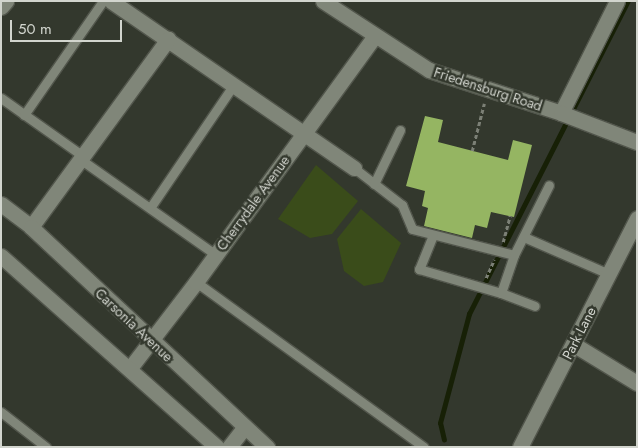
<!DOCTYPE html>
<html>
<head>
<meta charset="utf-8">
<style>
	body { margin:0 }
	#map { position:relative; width:638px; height:448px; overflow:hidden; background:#33382d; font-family:Jost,sans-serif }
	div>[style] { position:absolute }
	.green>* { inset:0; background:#3a4c1a }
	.stream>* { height:4.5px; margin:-2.25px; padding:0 2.25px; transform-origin:2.25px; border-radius:2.25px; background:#172006 }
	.building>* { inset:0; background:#95b562 }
	.path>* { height:2.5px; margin-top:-1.25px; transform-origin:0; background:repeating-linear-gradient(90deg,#7c8076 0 4px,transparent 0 6.5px) }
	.roads { filter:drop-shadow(1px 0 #52564c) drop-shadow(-1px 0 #52564c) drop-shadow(0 1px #52564c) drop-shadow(0 -1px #52564c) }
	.lane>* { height:9px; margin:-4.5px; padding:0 4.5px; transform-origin:4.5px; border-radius:4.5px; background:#808679 }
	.street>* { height:15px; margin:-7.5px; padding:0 7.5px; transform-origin:7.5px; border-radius:7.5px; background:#808679 }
	.secondary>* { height:15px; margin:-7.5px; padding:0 7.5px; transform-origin:7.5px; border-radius:7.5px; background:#808679 }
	span { translate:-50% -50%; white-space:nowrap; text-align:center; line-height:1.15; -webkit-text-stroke:5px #33382d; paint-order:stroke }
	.street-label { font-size:14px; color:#d2d5ce }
	.frame { position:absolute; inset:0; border:2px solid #d2d5ce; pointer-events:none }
	.scale { position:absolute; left:10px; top:20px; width:112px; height:22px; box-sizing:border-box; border:2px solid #d2d5ce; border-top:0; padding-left:6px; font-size:15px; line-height:18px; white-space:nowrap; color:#d2d5ce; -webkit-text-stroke:4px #33382d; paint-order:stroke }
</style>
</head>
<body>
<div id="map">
	<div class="green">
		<div style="clip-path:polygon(316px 165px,358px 201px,332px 234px,310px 238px,278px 219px)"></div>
		<div style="clip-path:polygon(361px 209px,401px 243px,383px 282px,364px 286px,344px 271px,337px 239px)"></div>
	</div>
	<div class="stream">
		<div style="left:444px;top:440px;width:17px;rotate:-103deg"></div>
		<div style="left:440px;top:423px;width:113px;rotate:-75.1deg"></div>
		<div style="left:469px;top:314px;width:351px;rotate:-63.1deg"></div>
	</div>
	<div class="building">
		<div style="clip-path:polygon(425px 116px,443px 120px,438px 142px,508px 160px,513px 140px,532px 145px,514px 217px,491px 212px,487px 228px,475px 225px,472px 238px,424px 226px,428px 208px,422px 206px,425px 191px,406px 186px)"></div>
	</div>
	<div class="path">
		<div style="left:472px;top:151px;width:49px;rotate:-75.7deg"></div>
		<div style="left:503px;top:242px;width:27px;rotate:-75deg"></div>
		<div style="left:486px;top:278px;width:20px;rotate:-66deg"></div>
	</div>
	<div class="roads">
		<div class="lane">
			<div style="left:1px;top:98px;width:100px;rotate:35.3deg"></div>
			<div style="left:24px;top:115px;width:139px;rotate:-55.3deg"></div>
			<div style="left:80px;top:159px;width:166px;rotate:35.2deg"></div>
			<div style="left:354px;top:168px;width:61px;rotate:37.6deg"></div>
			<div style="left:402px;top:205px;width:26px;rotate:67deg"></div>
			<div style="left:412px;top:229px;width:105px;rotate:14.3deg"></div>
			<div style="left:374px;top:184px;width:60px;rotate:-64.3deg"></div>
			<div style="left:150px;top:208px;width:148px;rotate:-55.8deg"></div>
			<div style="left:433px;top:235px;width:37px;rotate:112deg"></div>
			<div style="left:419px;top:269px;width:85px;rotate:16.3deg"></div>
			<div style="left:501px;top:293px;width:36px;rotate:21deg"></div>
			<div style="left:524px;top:237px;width:93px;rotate:23.5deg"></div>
			<div style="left:196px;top:282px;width:281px;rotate:35.9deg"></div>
			<div style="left:501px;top:293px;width:40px;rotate:-71.1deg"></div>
			<div style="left:514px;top:255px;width:78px;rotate:-63.4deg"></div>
			<div style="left:1px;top:412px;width:57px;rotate:37.9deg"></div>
		</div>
		<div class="street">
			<div style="left:111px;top:1px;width:295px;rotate:34.5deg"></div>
			<div style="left:1px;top:7px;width:8px;rotate:-50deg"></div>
			<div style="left:561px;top:113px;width:125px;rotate:-63.4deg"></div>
			<div style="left:31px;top:227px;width:233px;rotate:-53.9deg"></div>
			<div style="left:573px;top:344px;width:75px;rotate:31.4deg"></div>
			<div style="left:130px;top:368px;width:108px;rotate:-52.5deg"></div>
			<div style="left:196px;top:282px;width:303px;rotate:-54deg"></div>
			<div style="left:229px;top:447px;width:24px;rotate:-52deg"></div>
			<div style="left:520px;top:447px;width:257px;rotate:-62.9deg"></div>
		</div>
		<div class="secondary">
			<div style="left:323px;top:1px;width:126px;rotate:33.1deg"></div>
			<div style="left:429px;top:70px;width:139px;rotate:18deg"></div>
			<div style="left:561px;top:113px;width:81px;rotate:20.9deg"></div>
			<div style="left:1px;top:204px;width:38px;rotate:37deg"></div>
			<div style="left:31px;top:227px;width:323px;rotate:43deg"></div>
			<div style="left:1px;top:256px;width:288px;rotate:41.5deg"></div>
		</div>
	</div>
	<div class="street-label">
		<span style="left:488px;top:89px;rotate:18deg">Friedensburg Road</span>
		<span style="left:253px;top:203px;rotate:-54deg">Cherrydale Avenue</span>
		<span style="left:134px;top:325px;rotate:43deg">Carsonia Avenue</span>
		<span style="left:579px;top:333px;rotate:-63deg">Park Lane</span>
	</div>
	<div class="frame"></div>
	<div class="scale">50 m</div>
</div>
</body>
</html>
